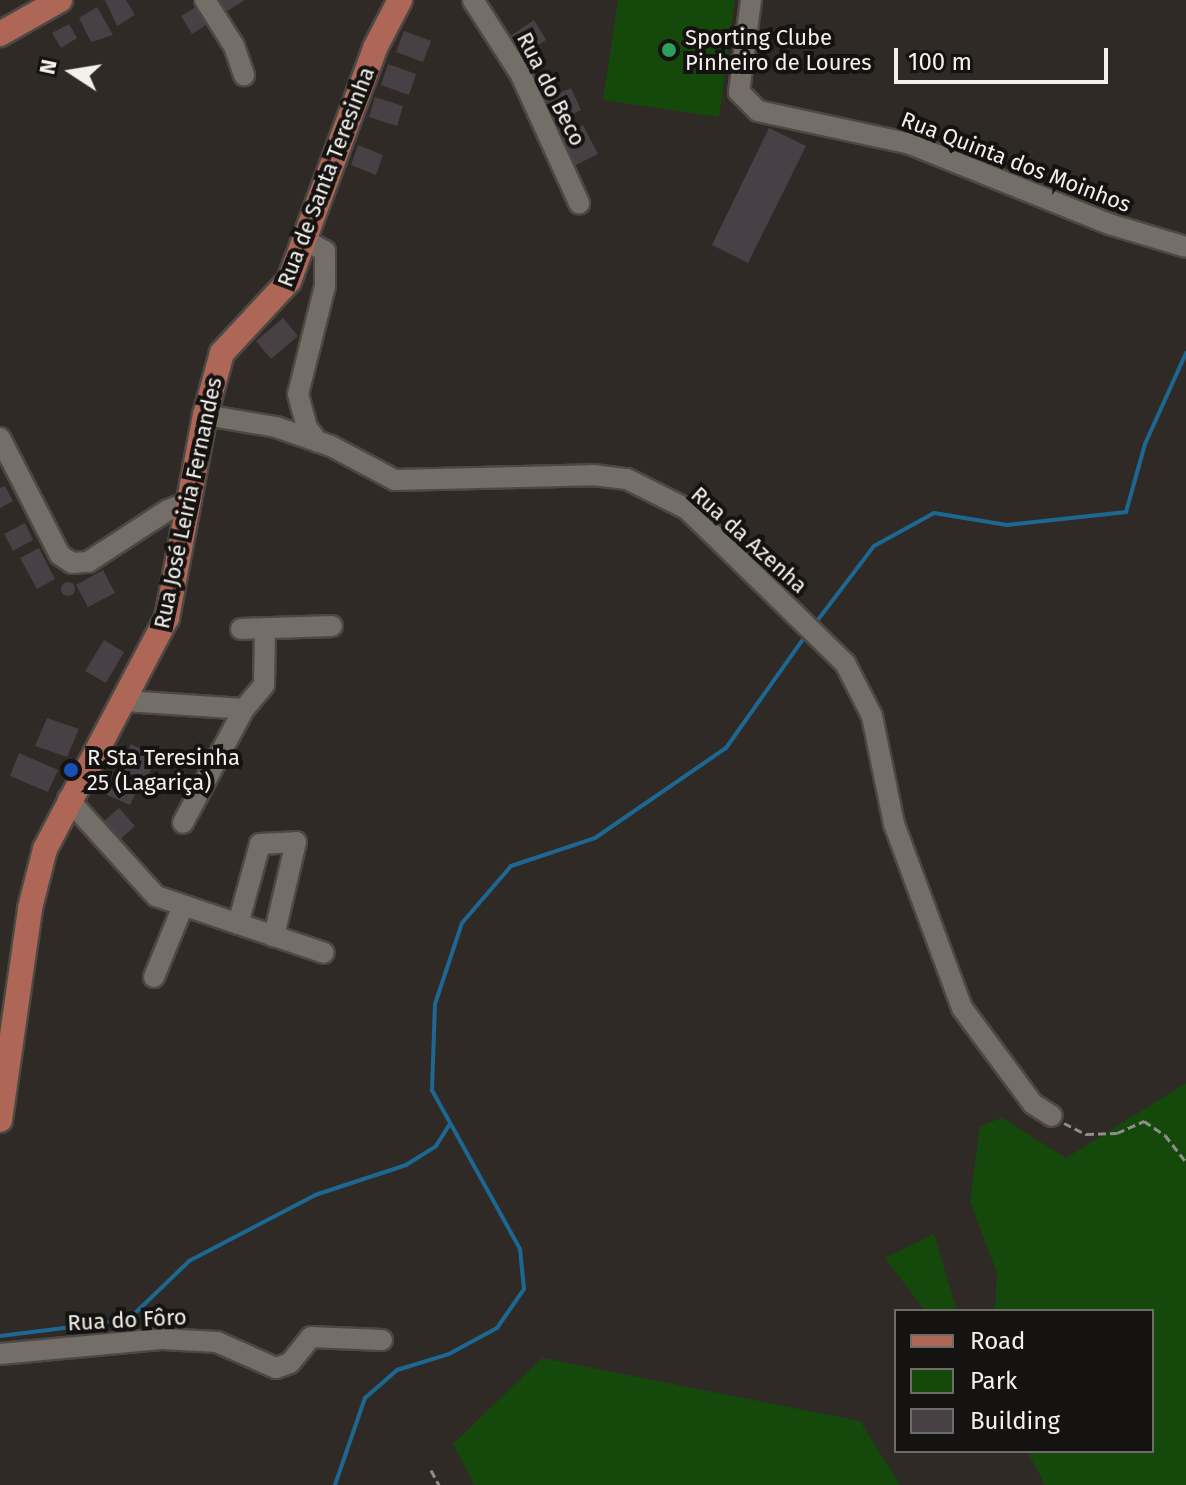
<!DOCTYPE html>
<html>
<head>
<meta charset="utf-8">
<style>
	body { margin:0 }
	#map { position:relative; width:1186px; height:1485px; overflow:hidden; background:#2f2a25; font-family:"Fira Sans",sans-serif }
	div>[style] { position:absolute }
	.green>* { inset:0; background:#15490b }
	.stream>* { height:4px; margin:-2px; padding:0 2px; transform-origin:2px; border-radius:2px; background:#1d6892 }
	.building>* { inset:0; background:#474146 }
	.round { border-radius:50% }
	.path>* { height:3px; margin-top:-1.5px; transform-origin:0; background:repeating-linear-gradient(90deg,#908c87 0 8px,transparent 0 12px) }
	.roads { filter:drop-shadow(2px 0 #4c4844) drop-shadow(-2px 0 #4c4844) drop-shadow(0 2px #4c4844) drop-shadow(0 -2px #4c4844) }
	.minor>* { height:20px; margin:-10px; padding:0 10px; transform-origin:10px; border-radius:10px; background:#736e68 }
	.major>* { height:24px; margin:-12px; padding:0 12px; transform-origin:12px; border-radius:12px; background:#ae6657 }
	.dots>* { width:22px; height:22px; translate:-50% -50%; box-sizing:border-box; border:4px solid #151311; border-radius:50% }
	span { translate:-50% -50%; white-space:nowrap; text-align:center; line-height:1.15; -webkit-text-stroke:8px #151311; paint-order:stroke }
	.poi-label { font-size:22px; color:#f4f1ed }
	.left { translate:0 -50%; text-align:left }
	.street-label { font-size:22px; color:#f4f1ed }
	.legend { position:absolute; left:894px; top:1309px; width:260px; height:144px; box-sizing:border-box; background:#151311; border:2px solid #6e6c69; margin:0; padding:10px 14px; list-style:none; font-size:24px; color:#f4f1ed }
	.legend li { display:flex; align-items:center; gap:16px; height:40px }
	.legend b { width:40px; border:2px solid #6e6c69 }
	.north { position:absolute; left:32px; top:32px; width:80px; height:80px; -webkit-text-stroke:6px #151311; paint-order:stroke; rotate:282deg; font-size:22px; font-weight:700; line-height:32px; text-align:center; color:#f4f1ed }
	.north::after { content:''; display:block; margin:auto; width:28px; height:36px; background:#f4f1ed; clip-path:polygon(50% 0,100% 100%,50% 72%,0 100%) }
	.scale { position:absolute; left:894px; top:48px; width:214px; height:36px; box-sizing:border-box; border:4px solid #f4f1ed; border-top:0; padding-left:10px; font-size:24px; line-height:28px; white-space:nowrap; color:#f4f1ed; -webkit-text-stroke:6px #151311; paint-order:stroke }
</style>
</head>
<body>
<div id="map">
	<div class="green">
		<div style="clip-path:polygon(618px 0,735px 0,719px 117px,603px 100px)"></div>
		<div style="clip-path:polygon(1186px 1083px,1186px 1485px,1045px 1485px,1027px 1451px,1152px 1451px,1152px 1311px,995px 1311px,997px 1273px,970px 1201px,980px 1126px,1002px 1118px,1066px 1158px)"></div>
		<div style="clip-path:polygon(934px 1234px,957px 1311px,925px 1311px,885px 1258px)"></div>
		<div style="clip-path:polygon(542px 1358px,860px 1421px,900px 1485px,474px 1485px,453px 1444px)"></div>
	</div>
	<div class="stream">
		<div style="left:814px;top:625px;width:99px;rotate:-52.8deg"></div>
		<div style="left:874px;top:546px;width:68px;rotate:-28.8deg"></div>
		<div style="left:934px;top:513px;width:74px;rotate:9.3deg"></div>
		<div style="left:1007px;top:525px;width:120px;rotate:-6.2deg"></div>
		<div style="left:1126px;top:512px;width:71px;rotate:-74.4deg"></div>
		<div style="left:1145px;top:444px;width:100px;rotate:-65.7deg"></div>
		<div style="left:0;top:1336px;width:129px;rotate:-7.1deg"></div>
		<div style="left:128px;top:1320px;width:85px;rotate:-44deg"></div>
		<div style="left:189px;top:1261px;width:142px;rotate:-27.6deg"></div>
		<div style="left:315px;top:1195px;width:96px;rotate:-18.2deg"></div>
		<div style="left:406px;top:1165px;width:36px;rotate:-32deg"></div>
		<div style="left:436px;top:1146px;width:26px;rotate:-58deg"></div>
		<div style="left:335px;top:1485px;width:92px;rotate:-71deg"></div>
		<div style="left:365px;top:1398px;width:43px;rotate:-41.2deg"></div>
		<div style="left:397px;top:1370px;width:54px;rotate:-17.1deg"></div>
		<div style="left:449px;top:1354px;width:55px;rotate:-28.4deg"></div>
		<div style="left:497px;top:1328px;width:47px;rotate:-55.3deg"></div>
		<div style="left:524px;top:1289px;width:40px;rotate:-95.7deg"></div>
		<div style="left:520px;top:1249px;width:182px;rotate:-119deg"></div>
		<div style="left:432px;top:1090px;width:86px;rotate:-88deg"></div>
		<div style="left:435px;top:1004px;width:85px;rotate:-71.6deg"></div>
		<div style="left:462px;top:923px;width:75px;rotate:-49.3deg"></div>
		<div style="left:511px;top:866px;width:89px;rotate:-18.4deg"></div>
		<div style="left:595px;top:838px;width:159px;rotate:-34.5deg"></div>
		<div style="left:726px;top:748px;width:138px;rotate:-54.7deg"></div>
	</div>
	<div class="building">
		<div style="clip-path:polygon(105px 0,126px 0,135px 15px,117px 26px)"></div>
		<div style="clip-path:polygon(212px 0,245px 0,221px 15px)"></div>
		<div style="clip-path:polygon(201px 4px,212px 21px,192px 34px,181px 16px)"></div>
		<div style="clip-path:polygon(97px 7px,113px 35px,91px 42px,79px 18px)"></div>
		<div style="clip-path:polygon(534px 20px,546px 40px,521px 56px,509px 37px)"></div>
		<div style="clip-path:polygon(69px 24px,77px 38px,61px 48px,52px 33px)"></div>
		<div style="clip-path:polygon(404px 31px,431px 41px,423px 62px,396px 52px)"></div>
		<div style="clip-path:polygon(388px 64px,416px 74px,409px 95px,381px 85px)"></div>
		<div style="clip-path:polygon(571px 88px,581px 110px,556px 121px,546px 99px)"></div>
		<div style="clip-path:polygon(375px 97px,403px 106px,397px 126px,369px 117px)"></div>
		<div style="clip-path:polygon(583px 125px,598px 154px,574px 166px,560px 137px)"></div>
		<div style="clip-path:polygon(769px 128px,806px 146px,748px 263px,712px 245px)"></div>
		<div style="clip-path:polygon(358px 145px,383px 155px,376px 175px,351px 165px)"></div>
		<div style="clip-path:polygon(283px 318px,298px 336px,271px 359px,256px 341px)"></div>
		<div style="clip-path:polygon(5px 486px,13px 501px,0 508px,0 488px)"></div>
		<div style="clip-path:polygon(25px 523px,33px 540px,13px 551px,4px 534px)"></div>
		<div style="clip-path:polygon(39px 548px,55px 579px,37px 589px,20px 558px)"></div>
		<div style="clip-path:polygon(103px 570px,115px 593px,88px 607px,76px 585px)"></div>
		<div class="round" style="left:61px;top:582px;width:14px;height:14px"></div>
		<div style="clip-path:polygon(104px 640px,124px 652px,106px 683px,85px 671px)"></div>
		<div style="clip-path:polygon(47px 718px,79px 729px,67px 757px,35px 746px)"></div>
		<div style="clip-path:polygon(131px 744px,157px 758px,145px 781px,119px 768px)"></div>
		<div style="clip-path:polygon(19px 753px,58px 770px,48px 792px,10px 776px)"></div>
		<div style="clip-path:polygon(115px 776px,139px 786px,130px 805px,107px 795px)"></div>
		<div style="clip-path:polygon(119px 808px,135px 826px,115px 844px,99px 826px)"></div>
	</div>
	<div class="path">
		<div style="left:1064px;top:1123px;width:25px;rotate:27deg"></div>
		<div style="left:1086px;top:1134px;width:31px;rotate:-2deg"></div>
		<div style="left:1117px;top:1133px;width:30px;rotate:-24deg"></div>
		<div style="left:1144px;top:1121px;width:25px;rotate:34deg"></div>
		<div style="left:1165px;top:1135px;width:34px;rotate:52deg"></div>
		<div style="left:431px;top:1470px;width:17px;rotate:62deg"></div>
	</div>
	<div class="roads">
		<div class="minor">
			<div style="left:205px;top:0;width:54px;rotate:57.8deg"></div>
			<div style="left:234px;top:46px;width:31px;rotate:71deg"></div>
			<div style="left:473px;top:0;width:89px;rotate:57.4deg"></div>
			<div style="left:521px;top:75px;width:141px;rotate:65.6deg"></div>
			<div style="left:751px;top:0;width:93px;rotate:97.4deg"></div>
			<div style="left:739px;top:92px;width:27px;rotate:45deg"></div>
			<div style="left:758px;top:111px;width:156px;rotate:12.2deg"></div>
			<div style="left:910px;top:144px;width:214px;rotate:21.9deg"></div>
			<div style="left:1109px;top:224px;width:80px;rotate:16.6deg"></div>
			<div style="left:305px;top:240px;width:23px;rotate:29deg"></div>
			<div style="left:325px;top:251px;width:35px;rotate:90deg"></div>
			<div style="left:325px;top:286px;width:111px;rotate:104deg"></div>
			<div style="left:298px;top:394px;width:35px;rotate:75deg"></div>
			<div style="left:307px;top:428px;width:18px;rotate:52deg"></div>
			<div style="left:205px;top:415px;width:72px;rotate:9.6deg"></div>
			<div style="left:276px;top:427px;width:58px;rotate:19.1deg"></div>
			<div style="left:331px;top:446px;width:72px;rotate:28deg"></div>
			<div style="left:395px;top:480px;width:198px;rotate:-1.4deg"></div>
			<div style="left:593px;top:475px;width:34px;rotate:7deg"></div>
			<div style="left:627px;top:479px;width:67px;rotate:26.6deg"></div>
			<div style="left:687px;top:509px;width:221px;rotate:44.3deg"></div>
			<div style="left:845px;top:663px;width:59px;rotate:63deg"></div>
			<div style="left:872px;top:716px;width:110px;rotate:78.5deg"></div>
			<div style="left:894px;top:824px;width:196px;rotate:69.7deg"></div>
			<div style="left:962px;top:1008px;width:119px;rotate:53.5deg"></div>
			<div style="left:1033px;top:1104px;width:22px;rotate:32deg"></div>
			<div style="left:0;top:438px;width:131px;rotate:62.9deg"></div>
			<div style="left:60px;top:555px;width:14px;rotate:34deg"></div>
			<div style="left:72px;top:563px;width:16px;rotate:-4deg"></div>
			<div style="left:88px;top:562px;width:95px;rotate:-33deg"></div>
			<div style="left:168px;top:510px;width:22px;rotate:-21deg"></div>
			<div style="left:241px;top:629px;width:91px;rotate:-1.9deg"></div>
			<div style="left:125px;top:701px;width:119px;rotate:3.8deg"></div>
			<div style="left:244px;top:709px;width:129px;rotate:118.2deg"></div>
			<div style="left:244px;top:709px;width:31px;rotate:-50deg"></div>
			<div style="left:264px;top:685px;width:57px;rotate:-89deg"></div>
			<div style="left:68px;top:799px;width:131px;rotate:47.8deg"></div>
			<div style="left:156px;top:896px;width:177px;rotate:18.7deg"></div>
			<div style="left:238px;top:924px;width:83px;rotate:-74.6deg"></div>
			<div style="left:260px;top:844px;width:36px;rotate:-3deg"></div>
			<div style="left:296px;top:842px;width:97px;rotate:103.2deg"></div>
			<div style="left:154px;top:977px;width:77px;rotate:-67.8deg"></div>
			<div style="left:0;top:1354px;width:164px;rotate:-5.3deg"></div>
			<div style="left:163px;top:1339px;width:54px;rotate:3.2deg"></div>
			<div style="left:217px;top:1342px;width:64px;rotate:23.8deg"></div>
			<div style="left:276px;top:1368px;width:15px;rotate:-20deg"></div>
			<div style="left:290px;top:1363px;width:33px;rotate:-51deg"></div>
			<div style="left:311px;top:1337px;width:71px;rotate:2.4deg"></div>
		</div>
		<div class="major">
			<div style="left:0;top:34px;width:69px;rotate:-29.5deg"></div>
			<div style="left:0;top:1120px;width:214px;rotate:-81.9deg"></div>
			<div style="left:30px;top:908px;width:61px;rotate:-75.7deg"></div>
			<div style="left:45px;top:849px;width:261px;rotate:-62.2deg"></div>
			<div style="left:167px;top:618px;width:207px;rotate:-79.4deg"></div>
			<div style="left:205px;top:415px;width:64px;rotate:-74.7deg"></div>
			<div style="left:222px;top:353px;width:98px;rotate:-47.1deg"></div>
			<div style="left:289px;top:281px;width:248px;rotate:-69.7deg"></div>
			<div style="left:375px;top:48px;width:54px;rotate:-62.5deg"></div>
		</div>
	</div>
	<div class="dots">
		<div style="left:669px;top:50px;background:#2e9e5b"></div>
		<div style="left:71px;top:770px;background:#1a4fb4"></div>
	</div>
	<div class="poi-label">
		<span class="left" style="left:685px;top:50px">Sporting Clube<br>Pinheiro de Loures</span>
		<span class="left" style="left:87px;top:770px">R Sta Teresinha<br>25 (Lagariça)</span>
	</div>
	<div class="street-label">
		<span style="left:551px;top:89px;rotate:63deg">Rua do Beco</span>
		<span style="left:1016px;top:162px;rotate:21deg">Rua Quinta dos Moinhos</span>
		<span style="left:326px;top:177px;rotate:-69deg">Rua de Santa Teresinha</span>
		<span style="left:188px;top:503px;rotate:-78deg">Rua José Leiria Fernandes</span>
		<span style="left:749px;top:540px;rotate:42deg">Rua da Azenha</span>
		<span style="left:127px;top:1320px;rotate:-3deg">Rua do Fôro</span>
	</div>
	<ul class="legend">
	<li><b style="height:10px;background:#ae6657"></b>Road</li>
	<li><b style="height:22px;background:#15490b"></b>Park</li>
	<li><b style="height:22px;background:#474146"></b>Building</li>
	</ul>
	<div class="north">N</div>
	<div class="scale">100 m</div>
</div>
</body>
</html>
